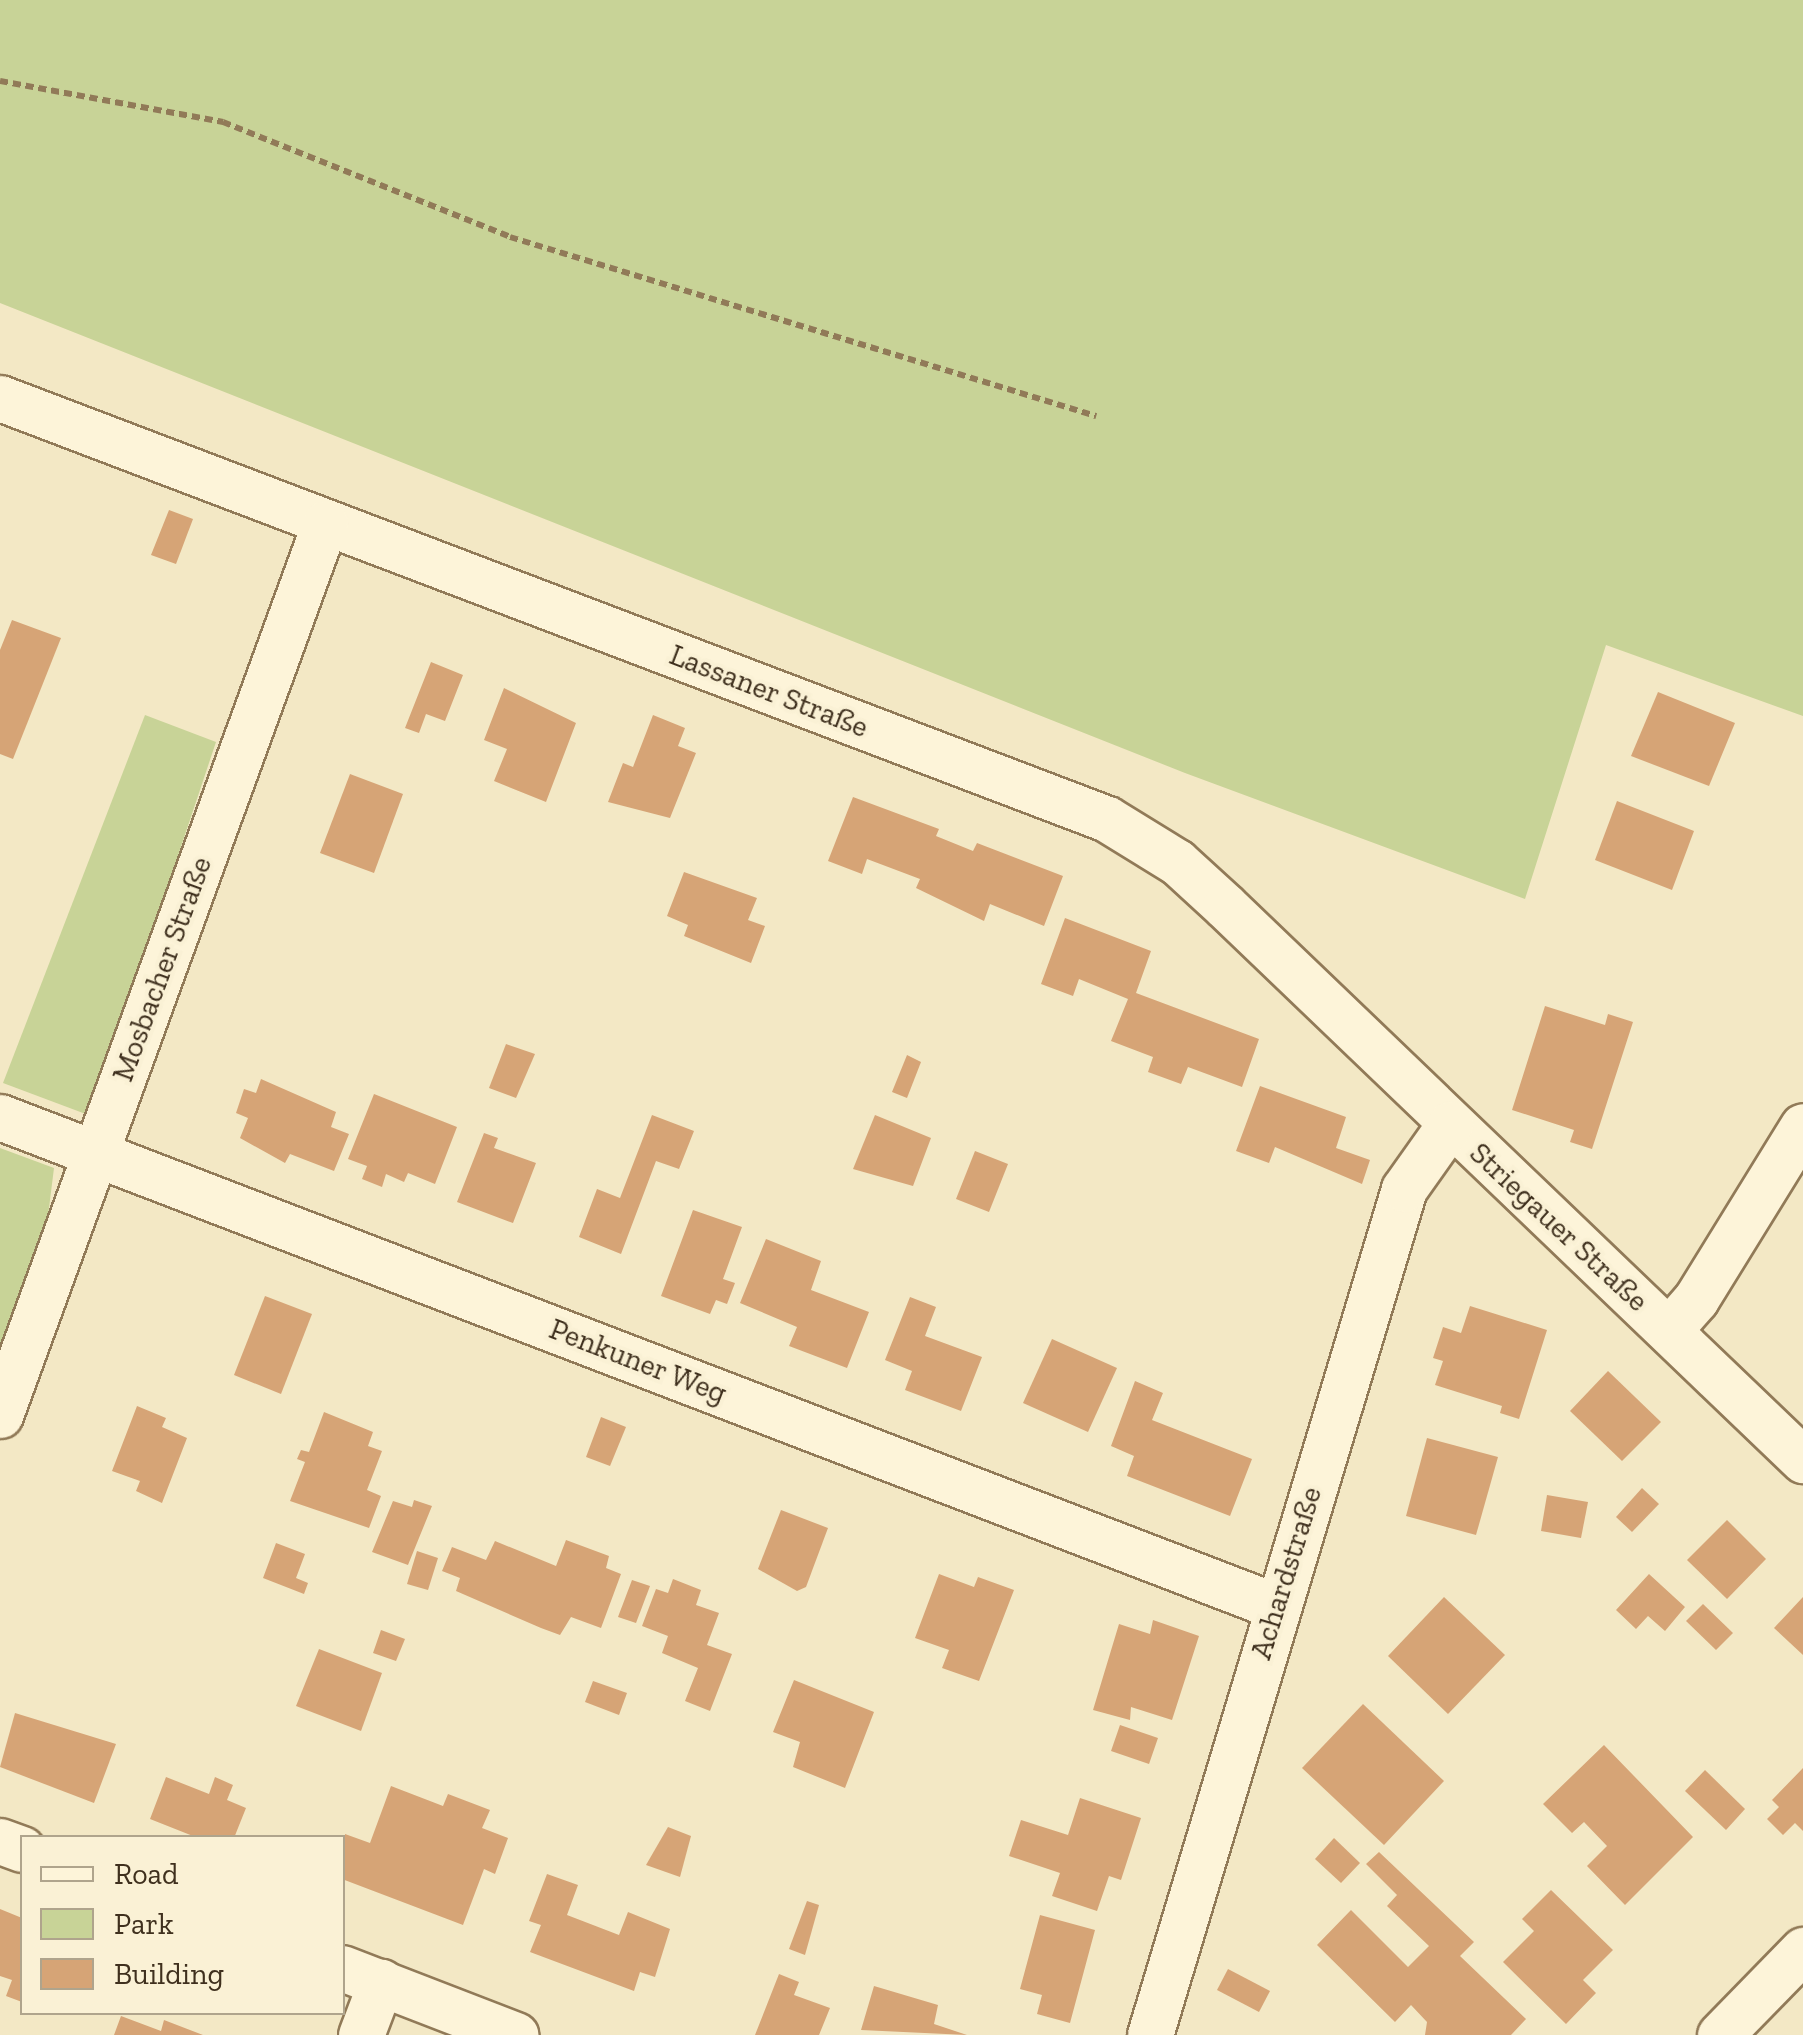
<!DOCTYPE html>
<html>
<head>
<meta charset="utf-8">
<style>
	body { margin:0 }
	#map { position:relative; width:1803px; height:2035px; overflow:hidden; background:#f3e8c5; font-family:"Zilla Slab",serif }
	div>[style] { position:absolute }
	.green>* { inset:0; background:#c8d397 }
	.building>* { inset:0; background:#d6a476 }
	.path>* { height:6px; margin-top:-3px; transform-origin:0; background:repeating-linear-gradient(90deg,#917a58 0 8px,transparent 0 13px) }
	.roads { filter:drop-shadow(2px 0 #917a58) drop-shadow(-2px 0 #917a58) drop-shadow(0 2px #917a58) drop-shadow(0 -2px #917a58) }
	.minor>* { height:45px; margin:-22.5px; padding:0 22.5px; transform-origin:22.5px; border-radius:22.5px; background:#fdf4d9 }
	span { translate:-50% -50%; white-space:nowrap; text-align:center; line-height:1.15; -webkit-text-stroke:8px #faf1d5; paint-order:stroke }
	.street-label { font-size:30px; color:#3f301e }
	.legend { position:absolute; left:20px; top:1835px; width:325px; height:180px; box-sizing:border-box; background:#faf1d5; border:2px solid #afa48c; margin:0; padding:12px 18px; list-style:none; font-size:30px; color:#3f301e }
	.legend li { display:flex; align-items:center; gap:20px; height:50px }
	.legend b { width:50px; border:2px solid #afa48c }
</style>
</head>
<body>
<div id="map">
	<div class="green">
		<div style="clip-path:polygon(0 0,1803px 0,1803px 716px,1606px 645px,1525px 899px,1185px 773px,0 303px)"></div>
		<div style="clip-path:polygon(145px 715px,216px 742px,91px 1116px,3px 1083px)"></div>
		<div style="clip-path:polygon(0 1148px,54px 1168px,48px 1216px,0 1357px)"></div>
	</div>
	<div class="building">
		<div style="clip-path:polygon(169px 510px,193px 519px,176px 564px,151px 555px)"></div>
		<div style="clip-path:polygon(12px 620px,61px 638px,13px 759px,0 754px,0 650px)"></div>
		<div style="clip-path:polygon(431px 662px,463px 675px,445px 721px,426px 714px,419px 733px,405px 728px)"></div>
		<div style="clip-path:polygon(504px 688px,576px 723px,546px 802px,494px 781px,507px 749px,484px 740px)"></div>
		<div style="clip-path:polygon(1658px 692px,1735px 723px,1709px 786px,1631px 756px)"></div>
		<div style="clip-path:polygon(653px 715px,685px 728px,678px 746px,696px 753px,670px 818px,608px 802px,623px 763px,633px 767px)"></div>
		<div style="clip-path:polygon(350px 774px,403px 794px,374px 873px,320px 853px)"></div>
		<div style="clip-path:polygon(853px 797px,939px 829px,936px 836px,973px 851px,977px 843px,1063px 876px,1044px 926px,990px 904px,984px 921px,916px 888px,920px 879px,867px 859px,862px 874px,828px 861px)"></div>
		<div style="clip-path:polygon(1617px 801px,1694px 831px,1672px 890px,1595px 860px)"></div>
		<div style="clip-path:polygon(684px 872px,757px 898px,748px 920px,765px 926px,751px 963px,684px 936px,688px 925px,667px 916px)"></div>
		<div style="clip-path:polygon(1065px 918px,1151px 951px,1136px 993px,1259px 1039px,1242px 1087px,1188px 1067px,1181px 1084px,1148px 1072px,1153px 1057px,1111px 1041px,1128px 999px,1079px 979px,1073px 996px,1041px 984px)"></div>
		<div style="clip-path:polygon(1545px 1006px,1605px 1025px,1608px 1014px,1633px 1022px,1592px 1149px,1570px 1142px,1574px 1130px,1512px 1110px)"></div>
		<div style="clip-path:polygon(506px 1044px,535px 1054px,516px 1098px,489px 1088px)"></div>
		<div style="clip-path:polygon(907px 1055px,921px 1062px,907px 1098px,892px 1092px)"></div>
		<div style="clip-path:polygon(261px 1079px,336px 1112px,331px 1127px,349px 1134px,334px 1171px,290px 1154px,285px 1163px,240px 1138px,248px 1118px,236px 1113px,244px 1089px,256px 1093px)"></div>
		<div style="clip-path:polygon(1260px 1086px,1346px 1117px,1336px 1148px,1370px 1160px,1362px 1184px,1275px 1147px,1269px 1163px,1236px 1151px)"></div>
		<div style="clip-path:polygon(374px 1094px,457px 1127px,435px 1184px,408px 1173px,404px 1182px,386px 1174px,382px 1187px,362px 1179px,367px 1166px,348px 1159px)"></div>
		<div style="clip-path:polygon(652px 1115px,694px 1131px,679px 1169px,656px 1161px,621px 1254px,579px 1237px,597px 1189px,620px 1198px)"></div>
		<div style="clip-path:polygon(875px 1115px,931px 1138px,913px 1186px,853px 1169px)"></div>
		<div style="clip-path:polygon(484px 1133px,498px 1138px,494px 1148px,536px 1163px,513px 1223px,457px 1202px)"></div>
		<div style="clip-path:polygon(975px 1151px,1008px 1164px,989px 1212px,956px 1199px)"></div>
		<div style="clip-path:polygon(693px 1210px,742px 1227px,723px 1279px,735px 1283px,727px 1304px,716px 1300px,710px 1314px,661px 1296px)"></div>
		<div style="clip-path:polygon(766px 1239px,821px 1261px,811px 1290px,869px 1312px,847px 1368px,789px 1346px,797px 1327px,740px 1303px)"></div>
		<div style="clip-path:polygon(265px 1296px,312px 1314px,281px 1394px,234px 1375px)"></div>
		<div style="clip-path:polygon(910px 1297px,936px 1307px,925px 1336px,982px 1357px,961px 1411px,905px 1390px,912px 1371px,885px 1360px)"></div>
		<div style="clip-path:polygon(1470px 1306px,1547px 1330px,1519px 1419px,1500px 1413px,1502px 1406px,1435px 1385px,1443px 1361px,1433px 1358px,1443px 1327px,1461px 1333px)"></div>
		<div style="clip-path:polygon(1052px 1339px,1117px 1368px,1088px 1432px,1023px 1403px)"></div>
		<div style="clip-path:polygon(1608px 1371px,1661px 1422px,1622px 1461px,1570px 1411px)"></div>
		<div style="clip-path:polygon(1135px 1381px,1163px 1393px,1152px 1420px,1252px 1459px,1230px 1516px,1127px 1476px,1134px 1456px,1111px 1446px)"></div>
		<div style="clip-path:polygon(137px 1406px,166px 1418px,162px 1427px,187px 1438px,162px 1503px,136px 1491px,140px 1481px,112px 1471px)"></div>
		<div style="clip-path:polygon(324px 1412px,373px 1432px,368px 1446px,382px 1451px,367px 1490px,381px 1496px,369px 1528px,290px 1501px,305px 1462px,297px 1459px,301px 1450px,309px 1452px)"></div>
		<div style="clip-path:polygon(601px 1417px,626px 1427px,610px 1466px,586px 1457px)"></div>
		<div style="clip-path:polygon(1427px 1438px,1498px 1457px,1476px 1535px,1406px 1516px)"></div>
		<div style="clip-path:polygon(1642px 1488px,1659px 1504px,1632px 1532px,1616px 1517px)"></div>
		<div style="clip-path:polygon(1547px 1495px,1588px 1502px,1581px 1538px,1541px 1531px)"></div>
		<div style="clip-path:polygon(414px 1500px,432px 1506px,408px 1565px,372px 1552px,393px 1501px,412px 1507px)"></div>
		<div style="clip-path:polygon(781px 1510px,828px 1528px,806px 1587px,797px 1591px,758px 1569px)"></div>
		<div style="clip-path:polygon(1727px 1520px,1766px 1559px,1727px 1599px,1687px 1560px)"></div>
		<div style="clip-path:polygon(566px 1540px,609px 1556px,606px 1568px,621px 1574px,601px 1628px,571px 1617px,560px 1635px,541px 1628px,456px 1591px,460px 1578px,442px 1571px,452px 1547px,486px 1560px,495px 1541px,556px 1566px)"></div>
		<div style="clip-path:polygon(276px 1543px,305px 1554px,296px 1578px,308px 1583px,304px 1594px,263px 1578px)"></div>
		<div style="clip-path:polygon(417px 1551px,438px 1558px,428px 1590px,407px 1584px)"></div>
		<div style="clip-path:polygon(939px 1574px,974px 1587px,978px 1577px,1014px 1590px,979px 1681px,942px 1668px,949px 1650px,915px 1638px)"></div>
		<div style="clip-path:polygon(1649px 1574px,1685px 1607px,1665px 1631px,1648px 1616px,1636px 1629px,1616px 1610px)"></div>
		<div style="clip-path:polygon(673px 1579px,701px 1590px,696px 1605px,719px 1613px,707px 1645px,732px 1654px,710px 1711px,685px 1701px,698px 1668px,662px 1653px,668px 1636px,642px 1626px,656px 1589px,668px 1593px)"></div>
		<div style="clip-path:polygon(632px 1580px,650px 1586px,636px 1623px,618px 1617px)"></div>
		<div style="clip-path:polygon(1444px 1597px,1505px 1655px,1448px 1714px,1388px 1656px)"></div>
		<div style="clip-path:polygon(1803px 1597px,1803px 1655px,1774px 1628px)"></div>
		<div style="clip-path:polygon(1703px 1604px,1733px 1633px,1716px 1650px,1686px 1621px)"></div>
		<div style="clip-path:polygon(1153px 1620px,1199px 1636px,1172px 1720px,1131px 1707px,1130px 1720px,1093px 1710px,1119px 1624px,1150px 1634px)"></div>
		<div style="clip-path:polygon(381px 1630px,405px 1639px,396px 1661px,373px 1653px)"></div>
		<div style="clip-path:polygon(319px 1649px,382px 1673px,361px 1731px,296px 1706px)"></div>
		<div style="clip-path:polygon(794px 1680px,874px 1712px,845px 1788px,793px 1767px,800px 1742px,773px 1732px)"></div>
		<div style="clip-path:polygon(593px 1681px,627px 1693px,619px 1715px,585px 1702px)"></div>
		<div style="clip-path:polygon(1363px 1704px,1444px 1781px,1384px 1845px,1302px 1768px)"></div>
		<div style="clip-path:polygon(15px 1713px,116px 1744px,94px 1803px,0 1767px)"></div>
		<div style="clip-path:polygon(1120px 1725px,1158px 1738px,1149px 1764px,1111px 1751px)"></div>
		<div style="clip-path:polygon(1604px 1745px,1693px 1837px,1625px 1905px,1587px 1866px,1607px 1846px,1584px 1822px,1572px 1833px,1543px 1804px)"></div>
		<div style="clip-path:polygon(1803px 1768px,1803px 1831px,1795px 1823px,1783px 1835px,1767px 1819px,1779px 1807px,1772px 1800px)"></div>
		<div style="clip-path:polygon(1705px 1770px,1745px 1809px,1726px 1830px,1685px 1791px)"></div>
		<div style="clip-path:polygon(166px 1777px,209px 1794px,215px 1777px,233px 1785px,227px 1800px,246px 1808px,234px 1838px,198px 1838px,150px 1819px)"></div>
		<div style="clip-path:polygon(391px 1786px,443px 1806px,448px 1794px,490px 1810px,482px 1828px,508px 1838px,495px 1874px,484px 1869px,463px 1925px,342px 1879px,345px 1834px,370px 1843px)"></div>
		<div style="clip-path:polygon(1080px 1798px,1141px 1818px,1121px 1880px,1109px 1876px,1097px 1911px,1052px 1896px,1060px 1873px,1009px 1856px,1021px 1820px,1068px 1835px)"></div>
		<div style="clip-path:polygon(668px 1827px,691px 1836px,680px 1877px,646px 1865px)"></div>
		<div style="clip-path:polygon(1334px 1838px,1360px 1863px,1341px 1883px,1315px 1859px)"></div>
		<div style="clip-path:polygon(1379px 1852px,1474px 1942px,1460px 1956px,1526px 2019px,1511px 2035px,1425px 2035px,1427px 2022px,1411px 2005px,1395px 2022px,1317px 1945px,1351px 1910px,1408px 1967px,1429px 1946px,1387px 1906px,1397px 1895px,1366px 1864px)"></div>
		<div style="clip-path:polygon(547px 1874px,578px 1885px,567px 1915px,619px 1935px,628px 1912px,670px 1929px,655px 1977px,640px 1972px,634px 1991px,530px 1952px,541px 1925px,529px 1921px)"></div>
		<div style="clip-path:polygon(1551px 1890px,1613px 1950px,1583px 1980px,1596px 1993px,1566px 2024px,1503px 1962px,1534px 1931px,1522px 1919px)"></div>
		<div style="clip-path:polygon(807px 1901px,819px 1905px,805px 1955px,789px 1949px)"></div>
		<div style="clip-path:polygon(0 1909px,22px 1918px,22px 2002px,6px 1996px,12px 1980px,0 1976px)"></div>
		<div style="clip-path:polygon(1040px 1915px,1095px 1930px,1070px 2023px,1037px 2014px,1042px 1995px,1020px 1989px)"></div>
		<div style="clip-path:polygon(1228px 1969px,1270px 1991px,1259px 2012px,1217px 1990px)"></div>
		<div style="clip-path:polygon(779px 1974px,799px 1982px,794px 1995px,830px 2008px,819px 2035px,755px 2035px)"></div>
		<div style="clip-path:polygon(874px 1986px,938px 2005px,934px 2024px,967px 2035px,861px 2030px)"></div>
		<div style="clip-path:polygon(121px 2016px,161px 2031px,164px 2020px,203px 2035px,114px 2035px)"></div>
	</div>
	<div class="path">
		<div style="left:0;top:81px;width:227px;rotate:10.4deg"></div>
		<div style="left:223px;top:122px;width:309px;rotate:21.8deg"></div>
		<div style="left:510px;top:237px;width:613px;rotate:16.99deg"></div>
	</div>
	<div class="roads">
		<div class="minor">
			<div style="left:0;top:398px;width:1184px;rotate:20.82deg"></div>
			<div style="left:1107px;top:819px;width:82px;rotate:31.6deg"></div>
			<div style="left:1177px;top:862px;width:65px;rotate:42.5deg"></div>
			<div style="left:1225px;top:906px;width:801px;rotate:43.79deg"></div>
			<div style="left:0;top:1117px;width:1366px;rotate:20.98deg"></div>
			<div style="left:1669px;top:1330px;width:41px;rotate:-48.9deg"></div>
			<div style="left:1696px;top:1299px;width:203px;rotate:-58.3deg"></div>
			<div style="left:0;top:1415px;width:949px;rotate:-69.98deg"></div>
			<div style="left:0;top:1841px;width:23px;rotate:20deg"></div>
			<div style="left:342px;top:1968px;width:186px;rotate:21.1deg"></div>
			<div style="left:361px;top:2035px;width:57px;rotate:-69.3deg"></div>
			<div style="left:1150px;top:2035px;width:883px;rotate:-73.29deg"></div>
			<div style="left:1404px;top:1189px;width:80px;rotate:-54.7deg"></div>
			<div style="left:1720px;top:2035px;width:119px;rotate:-45.7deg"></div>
		</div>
	</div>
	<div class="street-label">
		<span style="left:769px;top:691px;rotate:21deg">Lassaner Straße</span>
		<span style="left:162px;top:969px;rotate:-70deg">Mosbacher Straße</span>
		<span style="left:1559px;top:1227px;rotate:43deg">Striegauer Straße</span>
		<span style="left:638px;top:1361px;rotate:21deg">Penkuner Weg</span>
		<span style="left:1286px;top:1573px;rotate:-73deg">Achardstraße</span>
	</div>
	<ul class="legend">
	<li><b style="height:12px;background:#fdf4d9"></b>Road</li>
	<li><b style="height:28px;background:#c8d397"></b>Park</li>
	<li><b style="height:28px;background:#d6a476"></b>Building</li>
	</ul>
</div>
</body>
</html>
